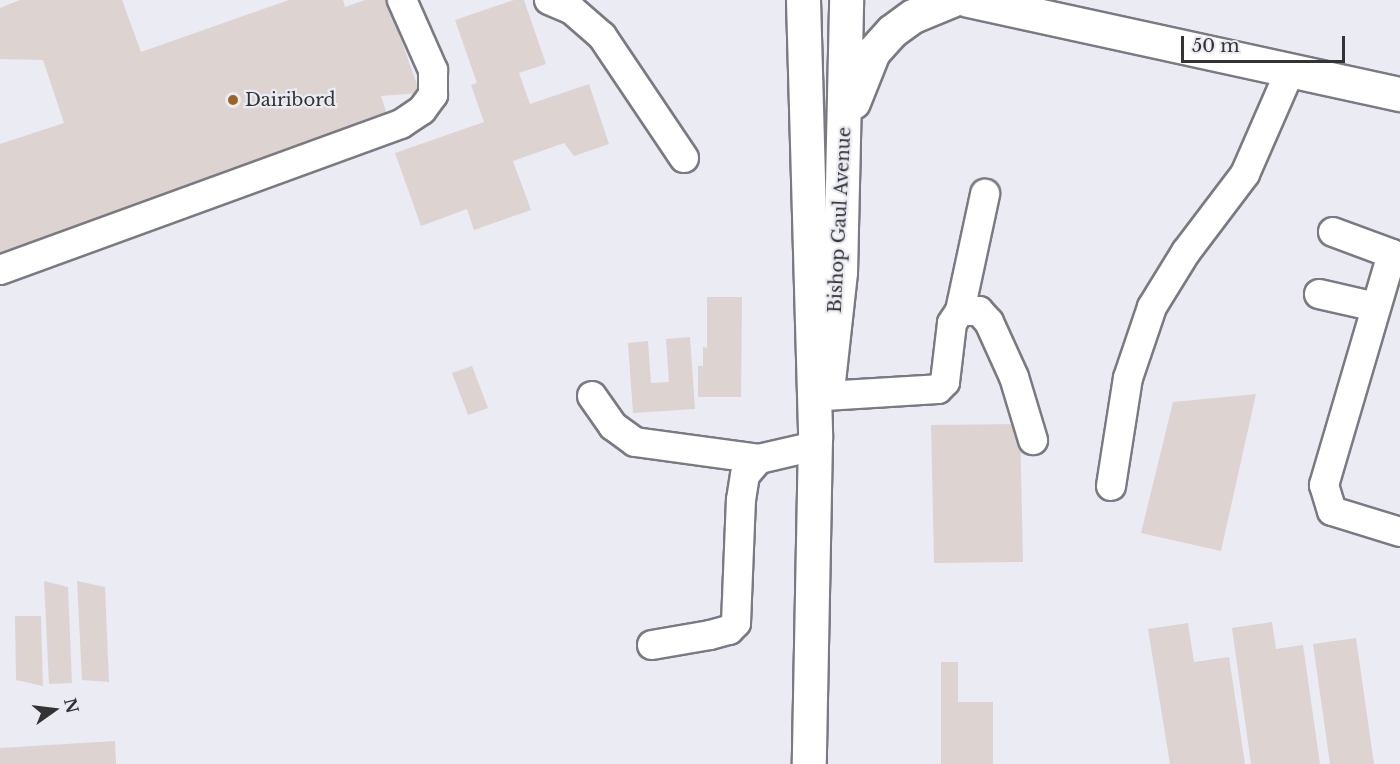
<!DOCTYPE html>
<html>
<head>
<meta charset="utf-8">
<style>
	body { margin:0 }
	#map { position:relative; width:1400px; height:764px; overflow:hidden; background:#ebebf3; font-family:"Libre Baskerville",serif }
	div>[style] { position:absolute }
	.building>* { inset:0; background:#ddd3d1 }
	.roads { filter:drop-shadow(2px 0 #7b7a82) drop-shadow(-2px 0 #7b7a82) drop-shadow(0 2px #7b7a82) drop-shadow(0 -2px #7b7a82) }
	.minor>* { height:28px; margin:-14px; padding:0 14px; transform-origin:14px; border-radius:14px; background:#fff }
	.major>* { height:33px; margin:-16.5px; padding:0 16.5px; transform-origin:16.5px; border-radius:16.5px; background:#fff }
	.dots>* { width:16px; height:16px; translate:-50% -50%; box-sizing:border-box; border:3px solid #ebebf3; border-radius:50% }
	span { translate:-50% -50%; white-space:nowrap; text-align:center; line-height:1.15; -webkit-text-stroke:4.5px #ebebf3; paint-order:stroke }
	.poi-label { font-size:18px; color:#333336 }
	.left { translate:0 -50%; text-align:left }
	.street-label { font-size:18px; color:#333336 }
	.north { position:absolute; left:24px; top:680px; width:60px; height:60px; -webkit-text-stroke:4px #ebebf3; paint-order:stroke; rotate:76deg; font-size:16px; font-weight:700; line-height:24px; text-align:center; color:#333336 }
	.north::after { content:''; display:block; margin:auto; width:21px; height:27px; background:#333336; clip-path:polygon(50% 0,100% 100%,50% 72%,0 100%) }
	.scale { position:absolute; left:1181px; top:36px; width:164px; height:27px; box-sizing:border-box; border:3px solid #333336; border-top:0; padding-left:8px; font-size:18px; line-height:21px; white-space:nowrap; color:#333336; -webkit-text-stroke:4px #ebebf3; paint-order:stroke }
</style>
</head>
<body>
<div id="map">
	<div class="building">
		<div style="clip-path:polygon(20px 0,122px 0,141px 52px,289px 0,343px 0,345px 7px,365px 0,387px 0,420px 93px,381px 96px,391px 127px,0 257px,0 144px,64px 123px,43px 60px,0 59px,0 8px)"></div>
		<div style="clip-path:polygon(514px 0,524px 0,546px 64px,519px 73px,530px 104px,589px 84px,609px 144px,574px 156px,564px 143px,513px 161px,531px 210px,474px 230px,467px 209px,421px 226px,395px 153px,484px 122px,471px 85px,477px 83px,455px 20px)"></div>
		<div style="clip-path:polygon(707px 297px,742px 297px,741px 397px,698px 397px,698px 366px,703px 366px,703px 347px,707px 348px)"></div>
		<div style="clip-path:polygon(690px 337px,695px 409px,633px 413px,628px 343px,648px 341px,651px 383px,669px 382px,666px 339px)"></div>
		<div style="clip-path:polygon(472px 366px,488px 408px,468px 415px,452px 373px)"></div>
		<div style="clip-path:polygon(1256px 394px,1221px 551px,1141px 533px,1173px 402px)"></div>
		<div style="clip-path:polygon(1020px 424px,1023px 562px,934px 563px,931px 425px)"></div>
		<div style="clip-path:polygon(44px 581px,68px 587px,72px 683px,49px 684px)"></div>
		<div style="clip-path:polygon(77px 581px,105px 587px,109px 682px,82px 680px)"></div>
		<div style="clip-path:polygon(15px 616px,41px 616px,43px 686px,16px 680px)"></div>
		<div style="clip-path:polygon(1272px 622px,1276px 649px,1303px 645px,1320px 764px,1251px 764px,1232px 628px)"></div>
		<div style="clip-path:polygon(1188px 623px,1194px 662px,1229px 657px,1245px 764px,1170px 764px,1148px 629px)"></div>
		<div style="clip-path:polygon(1356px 638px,1374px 764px,1330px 764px,1313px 644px)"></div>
		<div style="clip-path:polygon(941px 662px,958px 662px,958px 702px,993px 702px,993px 764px,941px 764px)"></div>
		<div style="clip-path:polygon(115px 741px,116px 764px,0 764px,0 748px)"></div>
	</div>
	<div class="roads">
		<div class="minor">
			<div style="left:549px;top:0;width:25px;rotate:23deg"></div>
			<div style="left:572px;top:10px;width:40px;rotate:41deg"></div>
			<div style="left:602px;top:36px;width:147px;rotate:56.1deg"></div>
			<div style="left:1333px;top:232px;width:63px;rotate:20.4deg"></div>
			<div style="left:1392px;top:254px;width:241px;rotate:106.4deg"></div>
			<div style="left:1324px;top:485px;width:27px;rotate:73deg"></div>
			<div style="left:1332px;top:511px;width:71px;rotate:17.2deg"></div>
			<div style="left:0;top:270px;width:427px;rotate:-20deg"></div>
			<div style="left:401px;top:124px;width:25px;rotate:-34deg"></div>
			<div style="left:422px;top:110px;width:19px;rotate:-54deg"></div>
			<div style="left:433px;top:95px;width:25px;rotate:-90deg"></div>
			<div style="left:433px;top:70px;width:77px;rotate:-113.9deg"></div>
			<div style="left:1319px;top:294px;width:58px;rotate:12.8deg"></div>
			<div style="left:960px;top:311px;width:19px"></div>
			<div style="left:979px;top:311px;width:15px;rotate:48deg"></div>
			<div style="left:989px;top:322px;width:60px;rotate:65.6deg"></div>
			<div style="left:1014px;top:377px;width:66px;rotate:73.2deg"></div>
			<div style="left:592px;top:396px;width:37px;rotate:55deg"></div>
			<div style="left:613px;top:426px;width:27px;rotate:36deg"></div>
			<div style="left:635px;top:442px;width:125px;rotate:7.8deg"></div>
			<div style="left:825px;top:396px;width:113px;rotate:-3.5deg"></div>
			<div style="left:938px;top:389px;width:10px;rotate:-45deg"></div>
			<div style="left:945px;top:382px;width:59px;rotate:-83.2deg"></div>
			<div style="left:952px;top:323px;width:14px;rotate:-56deg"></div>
			<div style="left:960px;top:311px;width:120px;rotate:-77.9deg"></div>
			<div style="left:1111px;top:486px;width:109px;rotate:-81.1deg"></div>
			<div style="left:1128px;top:378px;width:75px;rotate:-71.3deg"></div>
			<div style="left:1152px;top:307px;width:65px;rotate:-58.3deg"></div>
			<div style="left:1186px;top:252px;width:98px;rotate:-52.9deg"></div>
			<div style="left:1245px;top:174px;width:112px;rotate:-66.4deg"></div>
			<div style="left:652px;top:645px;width:59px;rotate:-9.8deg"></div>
			<div style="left:710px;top:635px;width:20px;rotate:-15deg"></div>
			<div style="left:729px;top:630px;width:10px;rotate:-45deg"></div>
			<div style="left:736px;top:623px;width:123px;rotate:-87.7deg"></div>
			<div style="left:741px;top:500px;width:25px;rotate:-81deg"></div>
			<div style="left:745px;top:475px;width:21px;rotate:-49deg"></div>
			<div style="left:759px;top:459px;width:57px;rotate:-13.1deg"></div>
		</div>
		<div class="major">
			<div style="left:803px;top:0;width:438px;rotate:88.4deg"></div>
			<div style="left:815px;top:438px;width:326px;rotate:91.1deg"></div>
			<div style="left:968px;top:0;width:442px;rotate:12.3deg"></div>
			<div style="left:853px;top:102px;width:54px;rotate:-68.2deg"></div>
			<div style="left:873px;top:52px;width:28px;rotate:-48deg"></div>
			<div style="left:892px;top:31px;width:26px;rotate:-36deg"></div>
			<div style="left:913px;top:16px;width:42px;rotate:-22.3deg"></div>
			<div style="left:828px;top:381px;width:110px;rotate:-83.7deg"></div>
			<div style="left:840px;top:272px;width:272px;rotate:-88.7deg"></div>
		</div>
	</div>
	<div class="dots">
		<div style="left:233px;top:100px;background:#9d6323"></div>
	</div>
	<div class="poi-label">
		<span class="left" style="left:245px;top:100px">Dairibord</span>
	</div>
	<div class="street-label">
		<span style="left:840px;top:220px;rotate:-87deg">Bishop Gaul Avenue</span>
	</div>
	<div class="north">N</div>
	<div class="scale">50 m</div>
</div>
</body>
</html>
